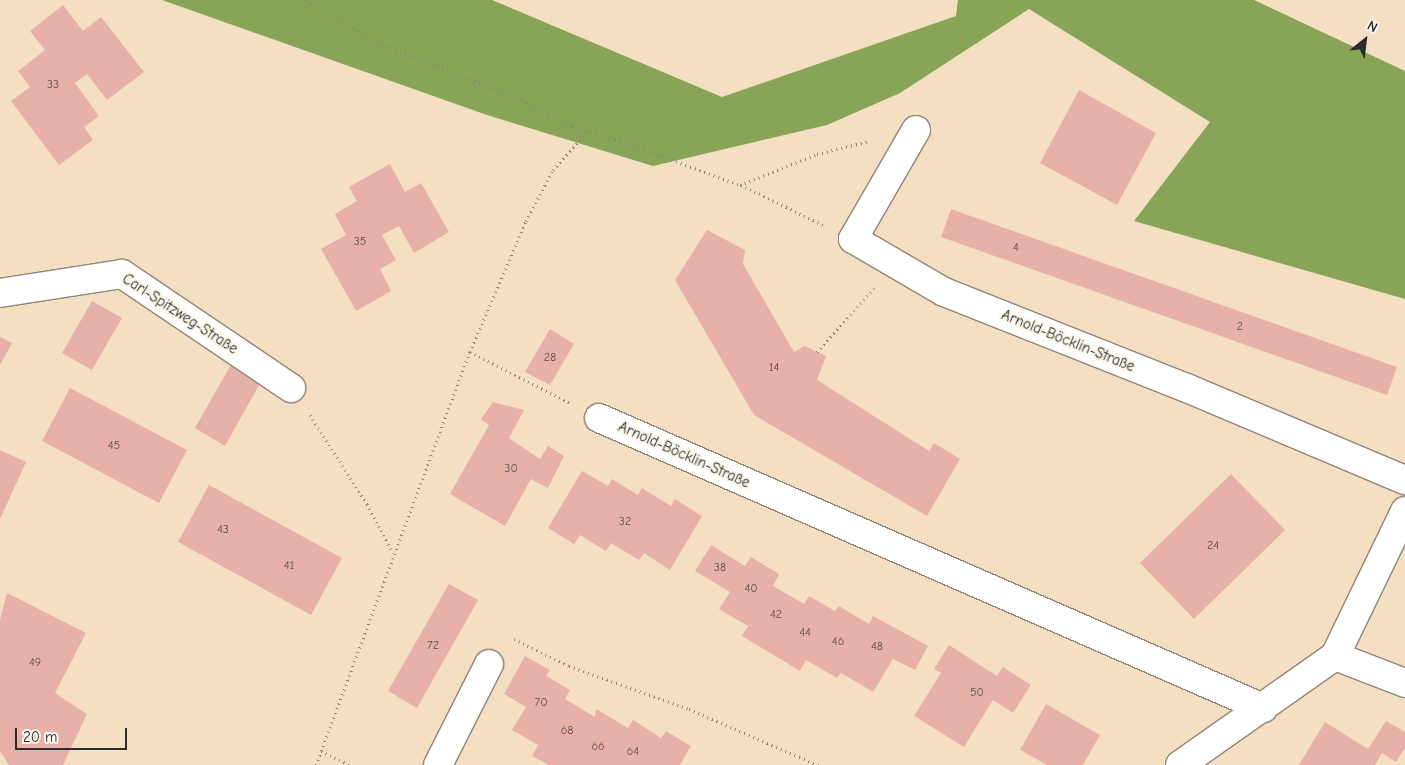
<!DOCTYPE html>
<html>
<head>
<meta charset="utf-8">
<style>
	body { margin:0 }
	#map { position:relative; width:1405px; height:765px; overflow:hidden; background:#f4dfc3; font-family:"Comic Neue",sans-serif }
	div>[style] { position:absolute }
	.forest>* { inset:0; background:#88a456 }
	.building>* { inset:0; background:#e8b1a7 }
	.path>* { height:3px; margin-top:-1.5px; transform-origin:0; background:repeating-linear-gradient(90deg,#908577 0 1px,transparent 0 5px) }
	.roads { filter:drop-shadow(1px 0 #908577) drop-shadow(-1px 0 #908577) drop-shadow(0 1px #908577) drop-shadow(0 -1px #908577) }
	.street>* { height:28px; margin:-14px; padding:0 14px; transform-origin:14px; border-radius:14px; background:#fff }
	span { translate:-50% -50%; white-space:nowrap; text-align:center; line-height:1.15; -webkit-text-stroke:5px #fbf7ec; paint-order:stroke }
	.number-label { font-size:12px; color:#5a4c4a }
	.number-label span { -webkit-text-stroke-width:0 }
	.street-label { font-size:15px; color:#2b2b2b }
	.north { position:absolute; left:1340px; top:15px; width:50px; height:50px; -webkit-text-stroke:4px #fbf7ec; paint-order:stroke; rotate:29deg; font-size:14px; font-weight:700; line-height:20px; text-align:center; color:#2b2b2b }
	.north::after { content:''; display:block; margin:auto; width:18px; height:22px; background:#2b2b2b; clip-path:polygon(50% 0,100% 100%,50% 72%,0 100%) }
	.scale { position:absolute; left:15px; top:728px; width:112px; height:22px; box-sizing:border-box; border:2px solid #2b2b2b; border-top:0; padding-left:6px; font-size:15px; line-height:18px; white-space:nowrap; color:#2b2b2b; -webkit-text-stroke:4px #fbf7ec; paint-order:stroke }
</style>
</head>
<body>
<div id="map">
	<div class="forest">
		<div style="clip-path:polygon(162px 0,492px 0,722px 97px,956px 16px,958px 0,1254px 0,1405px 71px,1405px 299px,1134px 221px,1210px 122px,1029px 9px,900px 93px,827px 125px,653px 166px,487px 115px)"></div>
	</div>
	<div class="building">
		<div style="clip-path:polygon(63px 5px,83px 31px,101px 17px,144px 72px,107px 100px,87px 74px,75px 83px,99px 116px,84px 127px,93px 140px,59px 165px,11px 101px,30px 87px,18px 71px,45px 50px,30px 31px)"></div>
		<div style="clip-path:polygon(1079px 90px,1156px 133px,1117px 205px,1040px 163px)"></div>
		<div style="clip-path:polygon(390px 164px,405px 192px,421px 183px,449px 232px,414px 253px,399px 226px,382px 235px,396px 260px,380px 269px,391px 291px,356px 311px,321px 249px,346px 235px,335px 214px,357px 201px,349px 187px)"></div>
		<div style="clip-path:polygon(951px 209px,1397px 367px,1387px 395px,941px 237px)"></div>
		<div style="clip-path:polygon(707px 230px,745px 250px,743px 264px,794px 352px,805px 346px,826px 356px,817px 380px,929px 451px,934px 443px,960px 459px,927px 516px,754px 415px,675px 280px)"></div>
		<div style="clip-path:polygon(92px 301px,122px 318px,92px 370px,62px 353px)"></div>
		<div style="clip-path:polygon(550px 329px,574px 344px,550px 385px,525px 372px)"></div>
		<div style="clip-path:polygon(0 337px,12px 343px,0 365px)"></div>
		<div style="clip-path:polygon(233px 361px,263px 378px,225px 446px,195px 428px)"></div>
		<div style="clip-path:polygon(70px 388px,187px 450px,159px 503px,42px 441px)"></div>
		<div style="clip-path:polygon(493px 402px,524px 410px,509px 438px,540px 459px,548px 446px,564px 456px,548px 488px,531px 479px,505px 526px,450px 494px,489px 425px,481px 419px)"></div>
		<div style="clip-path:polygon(0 450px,26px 462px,0 519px)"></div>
		<div style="clip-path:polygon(582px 471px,608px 486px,612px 479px,638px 495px,642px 488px,671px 506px,675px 499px,702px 516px,670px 570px,644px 553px,639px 560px,611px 543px,606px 551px,580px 535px,574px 544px,548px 528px)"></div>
		<div style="clip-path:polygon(1231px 474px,1285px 530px,1194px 619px,1140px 563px)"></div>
		<div style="clip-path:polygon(209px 485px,342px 558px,311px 615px,178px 542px)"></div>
		<div style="clip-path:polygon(711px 545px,745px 566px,751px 557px,779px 574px,773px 586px,804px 604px,809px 596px,835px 611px,839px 606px,869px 624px,873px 616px,928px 646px,915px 670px,893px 659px,873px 692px,841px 673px,837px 678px,806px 660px,800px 671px,742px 636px,748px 626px,719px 609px,730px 592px,695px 571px)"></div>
		<div style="clip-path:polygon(449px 584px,478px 600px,417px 708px,388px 691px)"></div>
		<div style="clip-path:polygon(7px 593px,86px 633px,55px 693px,87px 714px,63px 765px,9px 765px,0 751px,0 620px)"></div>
		<div style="clip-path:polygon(949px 645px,997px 676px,1003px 667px,1031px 685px,1013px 713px,993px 700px,964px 747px,914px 716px,941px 673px,934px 669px)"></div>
		<div style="clip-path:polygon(525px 656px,550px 670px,546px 676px,570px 690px,565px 699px,595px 717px,596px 709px,628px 728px,633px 720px,661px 738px,666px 731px,691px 746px,680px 765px,549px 765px,532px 756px,538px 745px,512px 730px,526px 707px,504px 694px)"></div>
		<div style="clip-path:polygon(1046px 704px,1100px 735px,1083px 765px,1047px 765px,1020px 750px)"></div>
		<div style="clip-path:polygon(1386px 721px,1405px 732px,1405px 748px,1396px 762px,1382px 753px,1375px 765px,1299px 765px,1325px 722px,1368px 749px)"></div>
	</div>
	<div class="path">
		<div style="left:306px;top:0;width:82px;rotate:30.6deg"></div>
		<div style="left:377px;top:42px;width:161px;rotate:21.9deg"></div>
		<div style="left:526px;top:102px;width:51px;rotate:28.1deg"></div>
		<div style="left:571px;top:126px;width:46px;rotate:16.5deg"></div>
		<div style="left:615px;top:139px;width:133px;rotate:20.2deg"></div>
		<div style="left:740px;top:185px;width:83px;rotate:-21.9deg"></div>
		<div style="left:817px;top:154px;width:54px;rotate:-14deg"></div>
		<div style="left:741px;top:185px;width:91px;rotate:26deg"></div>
		<div style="left:470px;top:352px;width:112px;rotate:27deg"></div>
		<div style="left:817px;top:352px;width:86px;rotate:-48.3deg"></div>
		<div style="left:310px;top:415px;width:106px;rotate:57.4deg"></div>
		<div style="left:367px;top:504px;width:55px;rotate:62deg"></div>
		<div style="left:514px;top:639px;width:61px;rotate:26.1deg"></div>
		<div style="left:569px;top:666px;width:127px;rotate:19.7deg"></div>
		<div style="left:689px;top:709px;width:141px;rotate:23.5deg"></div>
		<div style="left:321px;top:751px;width:32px;rotate:26deg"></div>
		<div style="left:316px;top:765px;width:441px;rotate:-69.6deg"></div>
		<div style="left:470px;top:352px;width:142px;rotate:-66.9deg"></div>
		<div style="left:526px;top:221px;width:58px;rotate:-62.1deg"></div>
		<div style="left:553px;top:170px;width:51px;rotate:-48.2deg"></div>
	</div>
	<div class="roads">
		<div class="street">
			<div style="left:916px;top:130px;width:126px;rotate:120deg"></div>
			<div style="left:853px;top:239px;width:105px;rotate:30.2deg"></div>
			<div style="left:944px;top:292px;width:261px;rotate:21.6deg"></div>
			<div style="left:1187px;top:388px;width:237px;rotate:22.9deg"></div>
			<div style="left:0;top:293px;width:123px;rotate:-8.9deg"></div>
			<div style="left:122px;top:274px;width:204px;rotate:34deg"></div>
			<div style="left:599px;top:418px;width:725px;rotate:23.59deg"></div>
			<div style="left:1335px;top:656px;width:75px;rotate:21.1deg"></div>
			<div style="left:438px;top:765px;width:113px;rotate:-63.2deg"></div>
			<div style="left:1180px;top:765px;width:189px;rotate:-35.1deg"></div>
			<div style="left:1335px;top:656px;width:161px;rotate:-64.2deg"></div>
		</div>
	</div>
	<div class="number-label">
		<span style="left:53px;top:85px">33</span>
		<span style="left:360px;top:242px">35</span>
		<span style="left:1016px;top:248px">4</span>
		<span style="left:1240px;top:327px">2</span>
		<span style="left:550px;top:358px">28</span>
		<span style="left:774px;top:368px">14</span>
		<span style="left:114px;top:446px">45</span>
		<span style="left:511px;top:469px">30</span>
		<span style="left:625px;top:522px">32</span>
		<span style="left:223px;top:530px">43</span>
		<span style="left:1213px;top:546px">24</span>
		<span style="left:289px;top:566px">41</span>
		<span style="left:720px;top:568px">38</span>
		<span style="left:751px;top:589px">40</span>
		<span style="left:776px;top:615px">42</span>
		<span style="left:805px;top:633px">44</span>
		<span style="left:838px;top:642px">46</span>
		<span style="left:433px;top:646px">72</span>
		<span style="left:877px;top:647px">48</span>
		<span style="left:35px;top:663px">49</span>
		<span style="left:977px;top:693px">50</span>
		<span style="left:541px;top:703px">70</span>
		<span style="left:567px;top:731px">68</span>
		<span style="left:598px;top:747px">66</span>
		<span style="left:633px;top:752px">64</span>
	</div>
	<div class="street-label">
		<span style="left:180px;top:314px;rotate:33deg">Carl-Spitzweg-Straße</span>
		<span style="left:1068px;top:341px;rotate:22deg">Arnold-Böcklin-Straße</span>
		<span style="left:684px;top:455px;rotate:24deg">Arnold-Böcklin-Straße</span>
	</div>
	<div class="north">N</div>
	<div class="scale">20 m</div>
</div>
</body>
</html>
